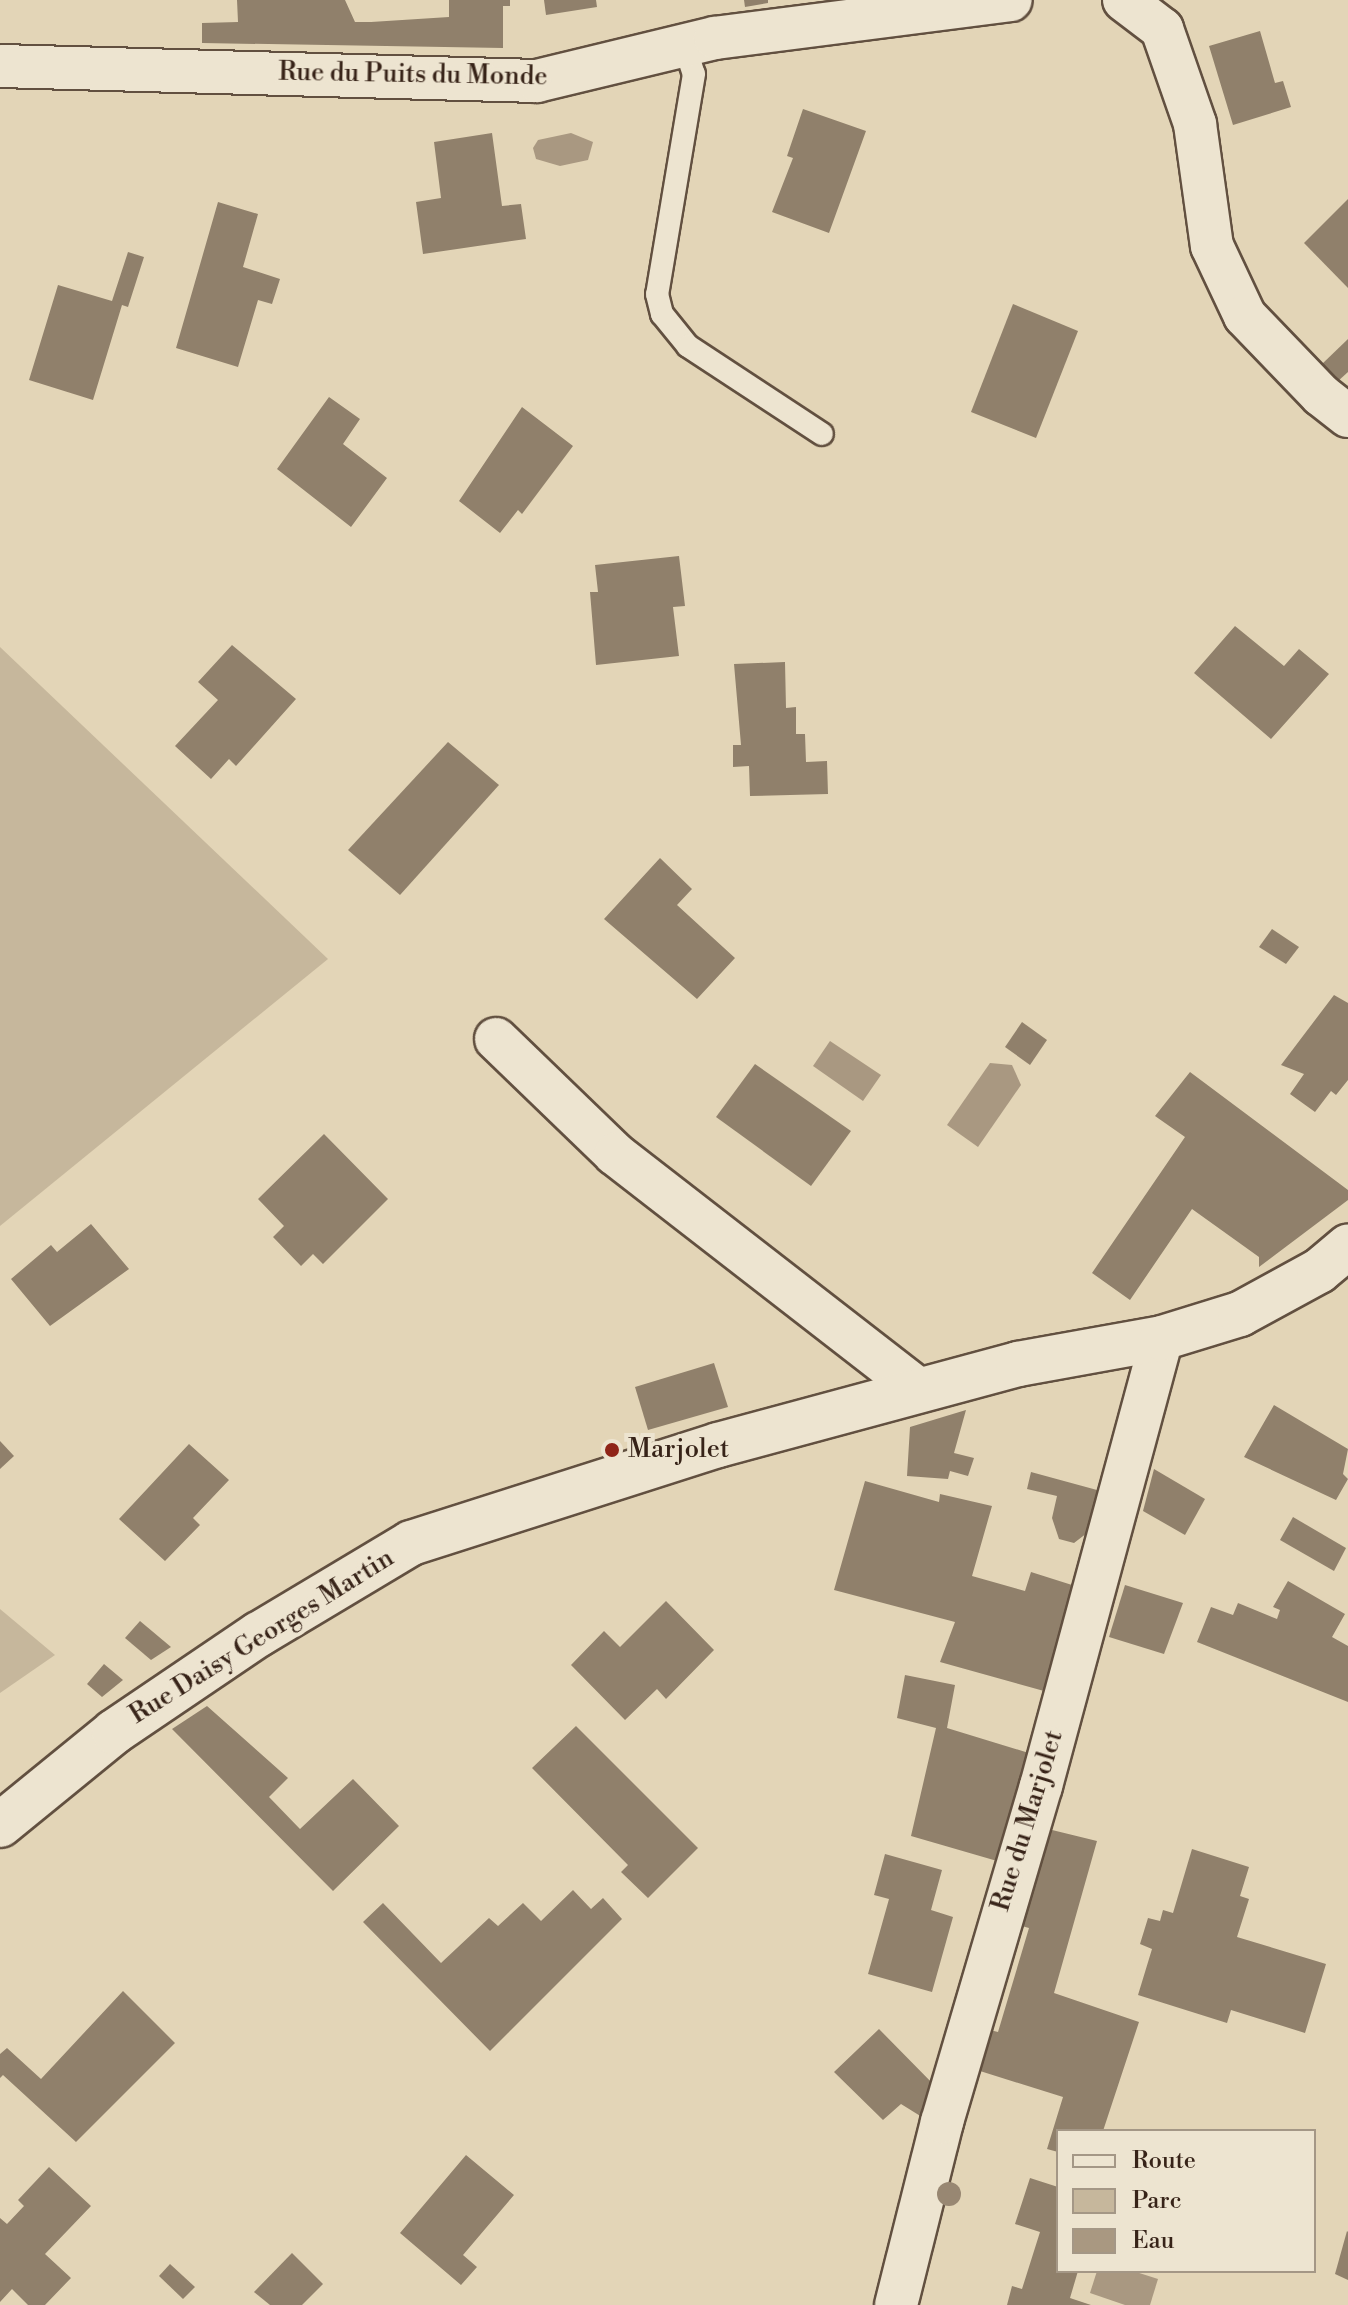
<!DOCTYPE html>
<html>
<head>
<meta charset="utf-8">
<style>
	body { margin:0 }
	#map { position:relative; width:1348px; height:2305px; overflow:hidden; background:#e3d5b7; font-family:"Libre Bodoni",serif }
	div>[style] { position:absolute }
	.green>* { inset:0; background:#c6b79c }
	.water>* { inset:0; background:#a99881 }
	.building>* { inset:0; background:#90806b }
	.roads { filter:drop-shadow(2px 0 #625040) drop-shadow(-2px 0 #625040) drop-shadow(0 2px #625040) drop-shadow(0 -2px #625040) }
	.lane>* { height:22px; margin:-11px; padding:0 11px; transform-origin:11px; border-radius:11px; background:#ede4d0 }
	.street>* { height:42px; margin:-21px; padding:0 21px; transform-origin:21px; border-radius:21px; background:#ede4d0 }
	.secondary>* { height:44px; margin:-22px; padding:0 22px; transform-origin:22px; border-radius:22px; background:#ede4d0 }
	.trees>* { width:24px; height:24px; margin:-12px; border-radius:50%; background:#988772 }
	.dots>* { width:22px; height:22px; translate:-50% -50%; box-sizing:border-box; border:4px solid #ede4d0; border-radius:50% }
	span { translate:-50% -50%; white-space:nowrap; text-align:center; line-height:1.15; -webkit-text-stroke:8px #ede4d0; paint-order:stroke }
	.street-label { font-size:26px; color:#372318 }
	.poi-label { font-size:26px; color:#372318 }
	.left { translate:0 -50%; text-align:left }
	.legend { position:absolute; left:1056px; top:2129px; width:260px; height:144px; box-sizing:border-box; background:#ede4d0; border:2px solid #a49786; margin:0; padding:10px 14px; list-style:none; font-size:24px; color:#372318 }
	.legend li { display:flex; align-items:center; gap:16px; height:40px }
	.legend b { width:40px; border:2px solid #a49786 }
</style>
</head>
<body>
<div id="map">
	<div class="green">
		<div style="clip-path:polygon(0 647px,328px 959px,0 1226px)"></div>
		<div style="clip-path:polygon(0 1609px,55px 1655px,0 1693px)"></div>
	</div>
	<div class="water">
		<div style="clip-path:polygon(571px 133px,593px 142px,588px 160px,560px 166px,536px 159px,533px 148px,538px 140px)"></div>
		<div style="clip-path:polygon(830px 1041px,881px 1075px,863px 1101px,813px 1066px)"></div>
		<div style="clip-path:polygon(990px 1063px,1012px 1065px,1021px 1085px,978px 1147px,947px 1125px)"></div>
		<div style="clip-path:polygon(1097px 2271px,1133px 2271px,1158px 2279px,1150px 2305px,1125px 2305px,1090px 2293px)"></div>
	</div>
	<div class="building">
		<div style="clip-path:polygon(237px 0,345px 0,355px 22px,371px 22px,449px 17px,449px 0,510px 0,510px 6px,503px 6px,503px 48px,202px 43px,202px 23px,238px 22px)"></div>
		<div style="clip-path:polygon(544px 0,596px 0,597px 7px,546px 15px)"></div>
		<div style="clip-path:polygon(744px 0,768px 0,768px 3px,745px 7px)"></div>
		<div style="clip-path:polygon(1260px 31px,1275px 83px,1283px 81px,1291px 107px,1233px 125px,1209px 46px)"></div>
		<div style="clip-path:polygon(803px 109px,866px 131px,829px 233px,772px 212px,793px 158px,787px 156px)"></div>
		<div style="clip-path:polygon(492px 133px,502px 206px,521px 204px,526px 239px,423px 254px,416px 202px,441px 198px,434px 142px)"></div>
		<div style="clip-path:polygon(1348px 199px,1348px 288px,1304px 243px)"></div>
		<div style="clip-path:polygon(218px 202px,258px 214px,243px 267px,280px 279px,272px 304px,258px 300px,238px 367px,176px 348px)"></div>
		<div style="clip-path:polygon(128px 252px,144px 257px,128px 307px,122px 305px,93px 400px,29px 380px,58px 285px,112px 301px)"></div>
		<div style="clip-path:polygon(1013px 304px,1078px 331px,1036px 438px,971px 412px)"></div>
		<div style="clip-path:polygon(1348px 339px,1348px 372px,1337px 382px,1321px 365px)"></div>
		<div style="clip-path:polygon(329px 397px,360px 419px,343px 444px,387px 478px,351px 527px,277px 469px)"></div>
		<div style="clip-path:polygon(522px 407px,573px 446px,522px 514px,518px 510px,500px 533px,459px 501px)"></div>
		<div style="clip-path:polygon(679px 556px,685px 606px,673px 607px,679px 656px,596px 665px,590px 592px,598px 592px,595px 565px)"></div>
		<div style="clip-path:polygon(1235px 626px,1284px 666px,1299px 649px,1329px 674px,1271px 739px,1194px 673px)"></div>
		<div style="clip-path:polygon(232px 645px,296px 699px,236px 766px,229px 759px,211px 779px,175px 746px,218px 700px,198px 682px)"></div>
		<div style="clip-path:polygon(785px 662px,786px 708px,796px 707px,796px 734px,805px 734px,806px 762px,827px 761px,828px 794px,750px 796px,749px 766px,733px 767px,733px 745px,741px 745px,734px 664px)"></div>
		<div style="clip-path:polygon(448px 742px,499px 785px,400px 895px,348px 850px)"></div>
		<div style="clip-path:polygon(660px 858px,692px 889px,677px 905px,735px 958px,697px 999px,604px 919px)"></div>
		<div style="clip-path:polygon(1272px 929px,1299px 947px,1286px 964px,1259px 947px)"></div>
		<div style="clip-path:polygon(1334px 995px,1348px 1003px,1348px 1080px,1336px 1095px,1331px 1091px,1315px 1112px,1290px 1094px,1304px 1074px,1281px 1065px)"></div>
		<div style="clip-path:polygon(1022px 1022px,1047px 1040px,1030px 1065px,1005px 1047px)"></div>
		<div style="clip-path:polygon(755px 1064px,851px 1131px,811px 1186px,716px 1117px)"></div>
		<div style="clip-path:polygon(1190px 1072px,1348px 1190px,1348px 1200px,1259px 1267px,1259px 1257px,1192px 1209px,1130px 1300px,1092px 1273px,1185px 1137px,1155px 1116px)"></div>
		<div style="clip-path:polygon(324px 1134px,388px 1199px,323px 1264px,313px 1254px,301px 1266px,273px 1237px,284px 1226px,258px 1199px)"></div>
		<div style="clip-path:polygon(91px 1224px,129px 1269px,50px 1326px,11px 1279px,51px 1245px,57px 1252px)"></div>
		<div style="clip-path:polygon(714px 1363px,728px 1407px,648px 1430px,635px 1387px)"></div>
		<div style="clip-path:polygon(1274px 1405px,1348px 1449px,1343px 1474px,1348px 1479px,1336px 1500px,1244px 1457px)"></div>
		<div style="clip-path:polygon(966px 1410px,954px 1453px,974px 1458px,968px 1476px,950px 1471px,948px 1479px,907px 1476px,910px 1427px)"></div>
		<div style="clip-path:polygon(0 1441px,14px 1456px,0 1469px)"></div>
		<div style="clip-path:polygon(189px 1444px,229px 1480px,193px 1518px,200px 1525px,165px 1561px,119px 1519px)"></div>
		<div style="clip-path:polygon(1154px 1469px,1205px 1499px,1185px 1535px,1143px 1511px)"></div>
		<div style="clip-path:polygon(1031px 1472px,1097px 1490px,1087px 1533px,1074px 1543px,1059px 1539px,1052px 1518px,1057px 1496px,1027px 1489px)"></div>
		<div style="clip-path:polygon(865px 1481px,939px 1502px,940px 1494px,992px 1506px,972px 1576px,1025px 1591px,1031px 1572px,1072px 1585px,1044px 1691px,940px 1662px,955px 1622px,834px 1590px)"></div>
		<div style="clip-path:polygon(1293px 1517px,1346px 1548px,1334px 1571px,1280px 1540px)"></div>
		<div style="clip-path:polygon(1288px 1581px,1345px 1614px,1332px 1637px,1348px 1646px,1348px 1702px,1197px 1642px,1211px 1607px,1233px 1615px,1238px 1603px,1277px 1619px,1280px 1610px,1273px 1607px)"></div>
		<div style="clip-path:polygon(1125px 1585px,1183px 1603px,1164px 1654px,1109px 1637px)"></div>
		<div style="clip-path:polygon(666px 1601px,714px 1650px,666px 1699px,657px 1689px,625px 1720px,571px 1665px,604px 1631px,620px 1647px)"></div>
		<div style="clip-path:polygon(140px 1621px,171px 1647px,151px 1660px,125px 1638px)"></div>
		<div style="clip-path:polygon(104px 1664px,123px 1680px,102px 1697px,87px 1684px)"></div>
		<div style="clip-path:polygon(905px 1675px,955px 1685px,947px 1728px,1032px 1754px,1004px 1863px,911px 1836px,936px 1728px,897px 1718px)"></div>
		<div style="clip-path:polygon(207px 1706px,288px 1778px,269px 1797px,300px 1829px,353px 1779px,399px 1826px,333px 1891px,172px 1729px)"></div>
		<div style="clip-path:polygon(576px 1726px,698px 1848px,648px 1898px,621px 1872px,628px 1865px,532px 1768px)"></div>
		<div style="clip-path:polygon(1048px 1829px,1097px 1841px,1054px 1993px,1139px 2022px,1103px 2131px,1058px 2131px,1058px 2152px,1047px 2149px,1063px 2097px,980px 2071px,990px 2030px,998px 2032px,1029px 1928px,1018px 1925px)"></div>
		<div style="clip-path:polygon(1192px 1849px,1249px 1867px,1240px 1896px,1249px 1899px,1237px 1937px,1326px 1964px,1305px 2033px,1231px 2010px,1227px 2023px,1138px 1995px,1152px 1949px,1140px 1944px,1148px 1918px,1160px 1921px,1163px 1910px,1173px 1913px)"></div>
		<div style="clip-path:polygon(885px 1854px,942px 1870px,931px 1910px,953px 1917px,932px 1992px,868px 1974px,889px 1899px,874px 1895px)"></div>
		<div style="clip-path:polygon(573px 1890px,591px 1909px,603px 1898px,622px 1919px,490px 2051px,363px 1922px,383px 1903px,441px 1963px,489px 1918px,498px 1926px,523px 1903px,541px 1921px)"></div>
		<div style="clip-path:polygon(123px 1991px,175px 2043px,76px 2142px,3px 2075px,0 2078px,0 2054px,7px 2048px,41px 2079px)"></div>
		<div style="clip-path:polygon(879px 2029px,939px 2090px,930px 2122px,901px 2104px,883px 2120px,834px 2072px)"></div>
		<div style="clip-path:polygon(466px 2155px,514px 2195px,463px 2255px,477px 2267px,461px 2285px,400px 2233px)"></div>
		<div style="clip-path:polygon(49px 2167px,91px 2206px,45px 2254px,71px 2278px,45px 2305px,28px 2305px,12px 2289px,0 2302px,0 2218px,7px 2224px,24px 2206px,18px 2200px)"></div>
		<div style="clip-path:polygon(1030px 2178px,1058px 2187px,1058px 2271px,1078px 2271px,1070px 2298px,1091px 2305px,1007px 2305px,1012px 2286px,1022px 2289px,1040px 2232px,1015px 2224px)"></div>
		<div style="clip-path:polygon(1347px 2231px,1348px 2232px,1348px 2280px,1335px 2274px)"></div>
		<div style="clip-path:polygon(292px 2253px,323px 2284px,302px 2305px,270px 2305px,254px 2292px)"></div>
		<div style="clip-path:polygon(170px 2264px,195px 2287px,183px 2299px,159px 2276px)"></div>
	</div>
	<div class="roads">
		<div class="lane">
			<div style="left:685px;top:47px;width:28px;rotate:72deg"></div>
			<div style="left:694px;top:74px;width:223px;rotate:99.5deg"></div>
			<div style="left:657px;top:294px;width:21px;rotate:76deg"></div>
			<div style="left:662px;top:314px;width:41px;rotate:50.9deg"></div>
			<div style="left:688px;top:346px;width:160px;rotate:33.3deg"></div>
		</div>
		<div class="street">
			<div style="left:1124px;top:0;width:48px;rotate:37.3deg"></div>
			<div style="left:1162px;top:29px;width:101px;rotate:70.8deg"></div>
			<div style="left:1195px;top:124px;width:123px;rotate:82.1deg"></div>
			<div style="left:1212px;top:246px;width:77px;rotate:64.8deg"></div>
			<div style="left:1245px;top:316px;width:110px;rotate:46.1deg"></div>
			<div style="left:1321px;top:395px;width:34px;rotate:38deg"></div>
			<div style="left:0;top:66px;width:537px;rotate:1.6deg"></div>
			<div style="left:537px;top:81px;width:183px;rotate:-13.6deg"></div>
			<div style="left:715px;top:38px;width:298px;rotate:-7.3deg"></div>
			<div style="left:496px;top:1039px;width:165px;rotate:44deg"></div>
			<div style="left:615px;top:1154px;width:385px;rotate:37.8deg"></div>
			<div style="left:896px;top:2305px;width:189px;rotate:-75.9deg"></div>
			<div style="left:942px;top:2122px;width:350px;rotate:-73.6deg"></div>
			<div style="left:1041px;top:1786px;width:464px;rotate:-74.9deg"></div>
		</div>
		<div class="secondary">
			<div style="left:0;top:1825px;width:147px;rotate:-39.2deg"></div>
			<div style="left:114px;top:1732px;width:175px;rotate:-34.1deg"></div>
			<div style="left:259px;top:1634px;width:177px;rotate:-30.9deg"></div>
			<div style="left:411px;top:1543px;width:322px;rotate:-17.7deg"></div>
			<div style="left:718px;top:1445px;width:311px;rotate:-15.1deg"></div>
			<div style="left:1018px;top:1364px;width:146px;rotate:-10.2deg"></div>
			<div style="left:1162px;top:1338px;width:82px;rotate:-17.1deg"></div>
			<div style="left:1240px;top:1314px;width:90px;rotate:-28.6deg"></div>
			<div style="left:1319px;top:1271px;width:38px;rotate:-40deg"></div>
		</div>
	</div>
	<div class="trees">
		<div style="left:949px;top:2194px"></div>
	</div>
	<div class="dots">
		<div style="left:612px;top:1450px;background:#8f2418"></div>
	</div>
	<div class="street-label">
		<span style="left:413px;top:75px;rotate:1deg">Rue du Puits du Monde</span>
		<span style="left:262px;top:1637px;rotate:-32deg">Rue Daisy Georges Martin</span>
		<span style="left:1028px;top:1821px;rotate:-73deg">Rue du Marjolet</span>
	</div>
	<div class="poi-label">
		<span class="left" style="left:628px;top:1450px">Marjolet</span>
	</div>
	<ul class="legend">
	<li><b style="height:10px;background:#ede4d0"></b>Route</li>
	<li><b style="height:22px;background:#c6b79c"></b>Parc</li>
	<li><b style="height:22px;background:#a99881"></b>Eau</li>
	</ul>
</div>
</body>
</html>
